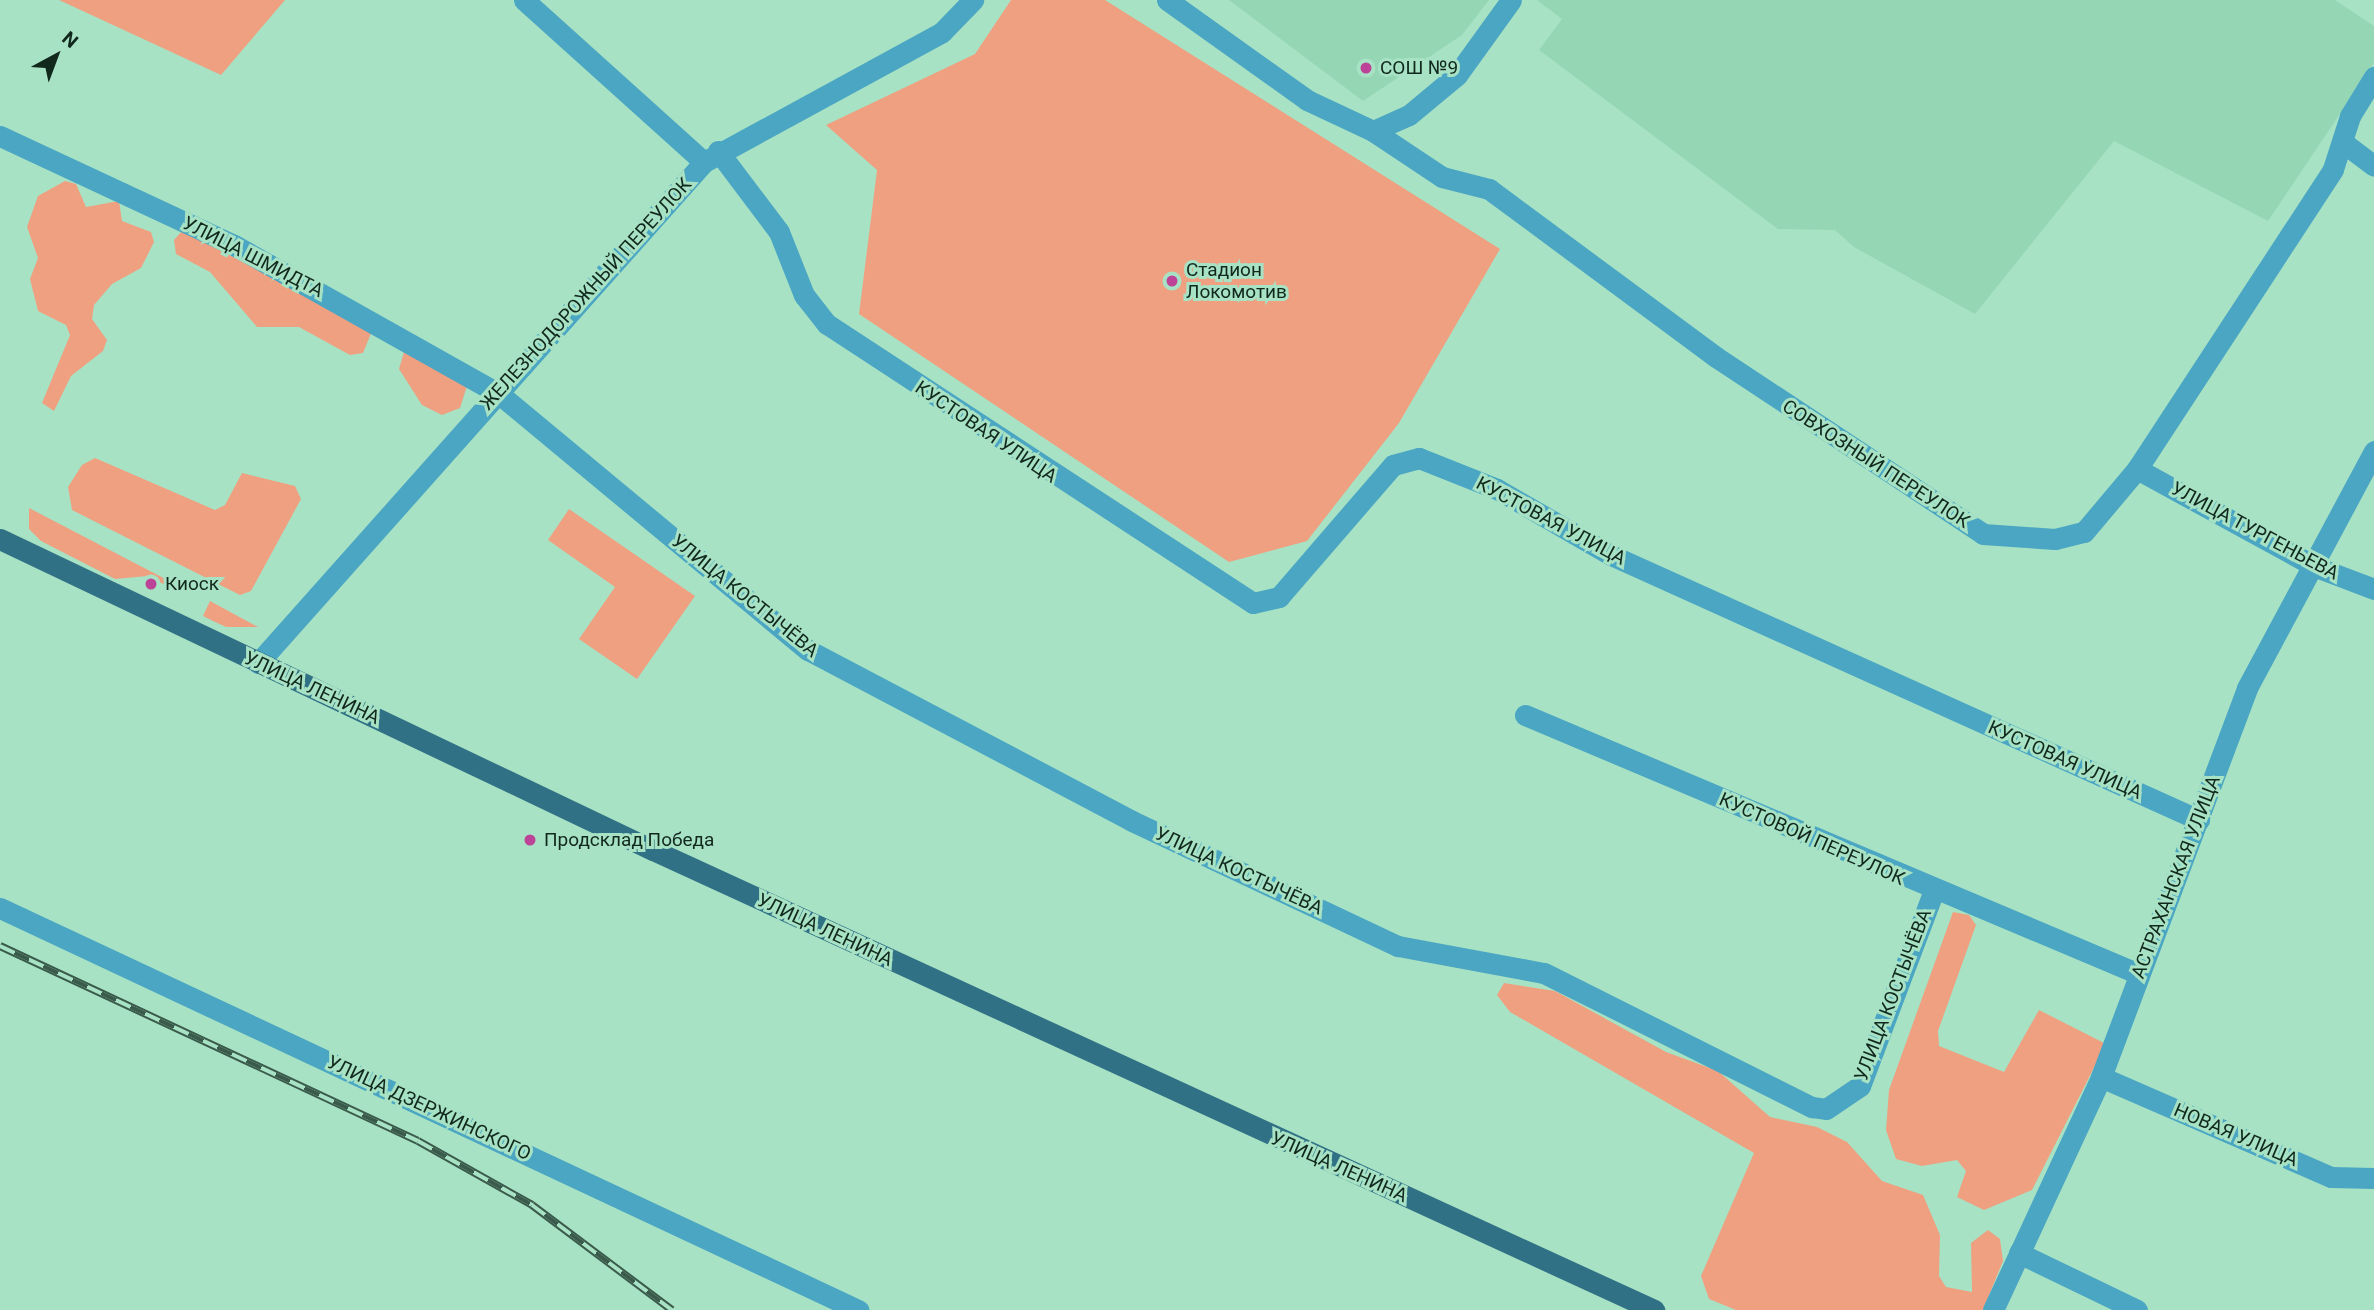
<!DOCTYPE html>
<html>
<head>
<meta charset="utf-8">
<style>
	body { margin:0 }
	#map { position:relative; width:2374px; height:1310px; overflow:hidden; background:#a8e2c4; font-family:Roboto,sans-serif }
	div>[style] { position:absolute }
	.built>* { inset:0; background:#95d6b5 }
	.green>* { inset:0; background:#eea081 }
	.minor>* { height:21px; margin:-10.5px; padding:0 10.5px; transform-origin:10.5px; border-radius:10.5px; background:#4aa6c3 }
	.major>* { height:21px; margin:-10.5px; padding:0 10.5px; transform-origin:10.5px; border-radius:10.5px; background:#317186 }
	.rail>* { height:8px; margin-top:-4px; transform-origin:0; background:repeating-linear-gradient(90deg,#a8e2c4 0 16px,#3a5b4b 0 32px); box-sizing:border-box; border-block:2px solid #3a5b4b }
	.dots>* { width:19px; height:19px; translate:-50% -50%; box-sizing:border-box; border:4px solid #a8e2c4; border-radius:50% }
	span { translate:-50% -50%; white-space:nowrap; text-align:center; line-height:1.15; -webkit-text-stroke:6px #a8e2c4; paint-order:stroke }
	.poi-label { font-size:19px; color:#11281d }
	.left { translate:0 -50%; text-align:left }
	.street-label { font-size:19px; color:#11281d }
	.north { position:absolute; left:21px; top:21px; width:70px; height:70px; -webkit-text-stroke:5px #a8e2c4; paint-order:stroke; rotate:41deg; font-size:19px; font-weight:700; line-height:28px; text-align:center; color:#11281d }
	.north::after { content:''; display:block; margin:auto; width:24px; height:32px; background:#11281d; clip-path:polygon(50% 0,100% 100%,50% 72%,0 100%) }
</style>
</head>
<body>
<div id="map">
	<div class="built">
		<div style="clip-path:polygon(1229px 0,1489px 0,1462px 35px,1363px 101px)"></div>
		<div style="clip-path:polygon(1537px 0,2335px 0,2374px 26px,2374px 63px,2268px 221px,2114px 141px,1975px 314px,1854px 247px,1835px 230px,1778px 229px,1539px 50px,1562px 19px)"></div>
	</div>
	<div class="green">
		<div style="clip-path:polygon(59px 0,285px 0,221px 75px)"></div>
		<div style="clip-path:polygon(1011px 0,1105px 0,1500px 249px,1399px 423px,1307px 541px,1229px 562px,859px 314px,877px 170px,826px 125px,975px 54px)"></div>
		<div style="clip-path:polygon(65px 181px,76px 184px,86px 207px,119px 201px,122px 221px,151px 232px,154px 242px,141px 268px,112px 284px,94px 305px,92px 319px,107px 340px,103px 351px,71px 376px,54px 411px,42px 403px,70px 335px,66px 325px,38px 311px,30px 279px,38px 258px,27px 227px,38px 196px)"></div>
		<div style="clip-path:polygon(183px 230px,372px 331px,363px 353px,350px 355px,299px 327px,257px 327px,210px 272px,176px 254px,174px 240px)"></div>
		<div style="clip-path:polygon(404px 352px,467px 386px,460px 408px,442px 415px,422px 405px,399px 369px)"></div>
		<div style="clip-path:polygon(95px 458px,215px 510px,225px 505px,242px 473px,295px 486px,301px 499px,251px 591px,240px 595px,72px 510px,68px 487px,82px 465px)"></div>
		<div style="clip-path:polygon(29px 508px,175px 584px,173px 589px,148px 576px,115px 579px,41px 541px,29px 529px)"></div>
		<div style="clip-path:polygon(569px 509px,695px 596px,637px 679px,579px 639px,615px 587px,548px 540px)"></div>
		<div style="clip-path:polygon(210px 601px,258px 627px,226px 627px,211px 620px,203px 616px)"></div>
		<div style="clip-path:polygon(1953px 912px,1969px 915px,1976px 925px,1938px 1031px,1939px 1046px,2004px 1072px,2039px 1010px,2106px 1044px,2032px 1190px,1984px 1210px,1957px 1197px,1966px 1171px,1957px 1160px,1922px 1166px,1896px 1159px,1886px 1130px,1889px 1090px)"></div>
		<div style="clip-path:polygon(1504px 983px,1555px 991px,1666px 1052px,1718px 1071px,1770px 1117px,1817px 1127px,1847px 1142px,1882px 1181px,1923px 1195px,1940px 1235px,1939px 1276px,1946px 1287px,1972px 1292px,1971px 1243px,1988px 1230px,2000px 1239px,2003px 1261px,1983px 1310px,1736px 1310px,1709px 1299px,1701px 1276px,1754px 1153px,1510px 1012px,1497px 995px)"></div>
	</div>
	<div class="minor">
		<div style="left:524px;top:0;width:242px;rotate:42deg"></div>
		<div style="left:1167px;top:0;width:172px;rotate:35.5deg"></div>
		<div style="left:1307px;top:100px;width:73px;rotate:25.2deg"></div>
		<div style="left:1373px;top:131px;width:39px;rotate:-24deg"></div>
		<div style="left:1409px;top:115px;width:62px;rotate:-39.8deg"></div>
		<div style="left:1457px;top:75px;width:92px;rotate:-54.2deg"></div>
		<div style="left:1373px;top:131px;width:83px;rotate:33.7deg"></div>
		<div style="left:1442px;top:177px;width:49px;rotate:14.3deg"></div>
		<div style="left:1489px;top:189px;width:282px;rotate:36.5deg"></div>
		<div style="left:1716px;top:357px;width:320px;rotate:33.5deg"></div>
		<div style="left:1983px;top:534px;width:72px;rotate:4deg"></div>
		<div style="left:2055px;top:539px;width:30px;rotate:-14deg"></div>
		<div style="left:2084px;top:532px;width:82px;rotate:-49.9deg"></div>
		<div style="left:2137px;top:469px;width:358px;rotate:-56.8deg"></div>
		<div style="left:2333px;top:169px;width:56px;rotate:-72.2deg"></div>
		<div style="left:2350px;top:116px;width:46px;rotate:-58.4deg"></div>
		<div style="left:0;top:136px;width:258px;rotate:25deg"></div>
		<div style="left:234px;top:245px;width:303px;rotate:29.3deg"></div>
		<div style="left:498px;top:393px;width:403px;rotate:39.7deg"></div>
		<div style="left:808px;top:650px;width:366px;rotate:27.8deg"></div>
		<div style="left:1132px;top:821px;width:294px;rotate:25.2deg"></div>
		<div style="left:1398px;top:946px;width:148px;rotate:10.5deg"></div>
		<div style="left:1544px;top:973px;width:300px;rotate:26.6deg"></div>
		<div style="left:1812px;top:1107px;width:14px;rotate:8deg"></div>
		<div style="left:1826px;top:1109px;width:41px;rotate:-34.1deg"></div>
		<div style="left:1860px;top:1086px;width:206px;rotate:-69.3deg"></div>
		<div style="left:2345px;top:144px;width:36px;rotate:37deg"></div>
		<div style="left:718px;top:151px;width:101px;rotate:53deg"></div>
		<div style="left:779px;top:232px;width:68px;rotate:68.4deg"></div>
		<div style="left:804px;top:295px;width:37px;rotate:52deg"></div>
		<div style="left:827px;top:324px;width:509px;rotate:33.22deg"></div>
		<div style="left:1253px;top:603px;width:27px;rotate:-13deg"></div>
		<div style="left:1279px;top:597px;width:174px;rotate:-49.2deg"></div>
		<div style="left:1393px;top:465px;width:27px;rotate:-15deg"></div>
		<div style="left:1419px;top:458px;width:84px;rotate:21.7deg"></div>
		<div style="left:1497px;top:489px;width:132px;rotate:30.1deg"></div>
		<div style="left:1611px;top:555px;width:645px;rotate:24.26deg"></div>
		<div style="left:2137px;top:469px;width:204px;rotate:28.7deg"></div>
		<div style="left:2316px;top:567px;width:62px;rotate:20.8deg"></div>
		<div style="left:258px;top:663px;width:671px;rotate:-48.32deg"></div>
		<div style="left:704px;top:162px;width:271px;rotate:-28.6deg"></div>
		<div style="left:942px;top:32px;width:45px;rotate:-45.9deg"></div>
		<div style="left:1525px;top:715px;width:666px;rotate:22.87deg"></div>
		<div style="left:0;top:908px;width:948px;rotate:25.1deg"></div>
		<div style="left:2101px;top:1077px;width:251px;rotate:23.5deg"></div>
		<div style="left:2331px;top:1177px;width:43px;rotate:1.3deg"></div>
		<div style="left:2019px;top:1253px;width:131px;rotate:25.8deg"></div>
		<div style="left:1993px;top:1310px;width:257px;rotate:-65.1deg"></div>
		<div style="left:2101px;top:1077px;width:415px;rotate:-69.4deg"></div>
		<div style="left:2247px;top:688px;width:269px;rotate:-61.8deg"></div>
	</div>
	<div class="major">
		<div style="left:0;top:539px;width:723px;rotate:25.47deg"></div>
		<div style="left:653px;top:850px;width:1102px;rotate:24.68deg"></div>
	</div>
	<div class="rail">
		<div style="left:0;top:946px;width:461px;rotate:25deg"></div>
		<div style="left:418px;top:1141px;width:131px;rotate:29.3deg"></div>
		<div style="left:532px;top:1205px;width:175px;rotate:36.9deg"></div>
	</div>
	<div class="dots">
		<div style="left:1366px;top:68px;background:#bc4397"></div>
		<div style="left:1172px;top:281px;background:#bc4397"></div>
		<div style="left:151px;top:584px;background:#bc4397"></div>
		<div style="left:530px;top:840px;background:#bc4397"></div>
	</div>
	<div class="poi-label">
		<span class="left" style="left:1380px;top:68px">СОШ №9</span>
		<span class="left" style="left:1186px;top:281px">Стадион<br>Локомотив</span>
		<span class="left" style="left:165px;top:584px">Киоск</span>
		<span class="left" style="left:544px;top:840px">Продсклад Победа</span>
	</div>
	<div class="street-label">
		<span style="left:253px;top:257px;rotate:27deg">УЛИЦА ШМИДТА</span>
		<span style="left:586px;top:294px;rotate:-48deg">ЖЕЛЕЗНОДОРОЖНЫЙ ПЕРЕУЛОК</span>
		<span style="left:986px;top:432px;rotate:34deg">КУСТОВАЯ УЛИЦА</span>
		<span style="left:1876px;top:464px;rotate:33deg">СОВХОЗНЫЙ ПЕРЕУЛОК</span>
		<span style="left:1551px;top:521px;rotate:28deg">КУСТОВАЯ УЛИЦА</span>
		<span style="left:2255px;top:531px;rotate:28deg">УЛИЦА ТУРГЕНЬЕВА</span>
		<span style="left:745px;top:596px;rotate:39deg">УЛИЦА КОСТЫЧЁВА</span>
		<span style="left:312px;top:688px;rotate:25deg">УЛИЦА ЛЕНИНА</span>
		<span style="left:2065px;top:760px;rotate:24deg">КУСТОВАЯ УЛИЦА</span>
		<span style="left:1812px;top:839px;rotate:24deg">КУСТОВОЙ ПЕРЕУЛОК</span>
		<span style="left:1239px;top:871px;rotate:25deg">УЛИЦА КОСТЫЧЁВА</span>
		<span style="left:2176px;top:877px;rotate:-69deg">АСТРАХАНСКАЯ УЛИЦА</span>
		<span style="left:825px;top:930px;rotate:25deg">УЛИЦА ЛЕНИНА</span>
		<span style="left:1893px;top:995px;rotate:-69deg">УЛИЦА КОСТЫЧЁВА</span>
		<span style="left:429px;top:1108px;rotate:25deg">УЛИЦА ДЗЕРЖИНСКОГО</span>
		<span style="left:2236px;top:1135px;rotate:23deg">НОВАЯ УЛИЦА</span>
		<span style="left:1339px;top:1167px;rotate:24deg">УЛИЦА ЛЕНИНА</span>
	</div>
	<div class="north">N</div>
</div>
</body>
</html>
